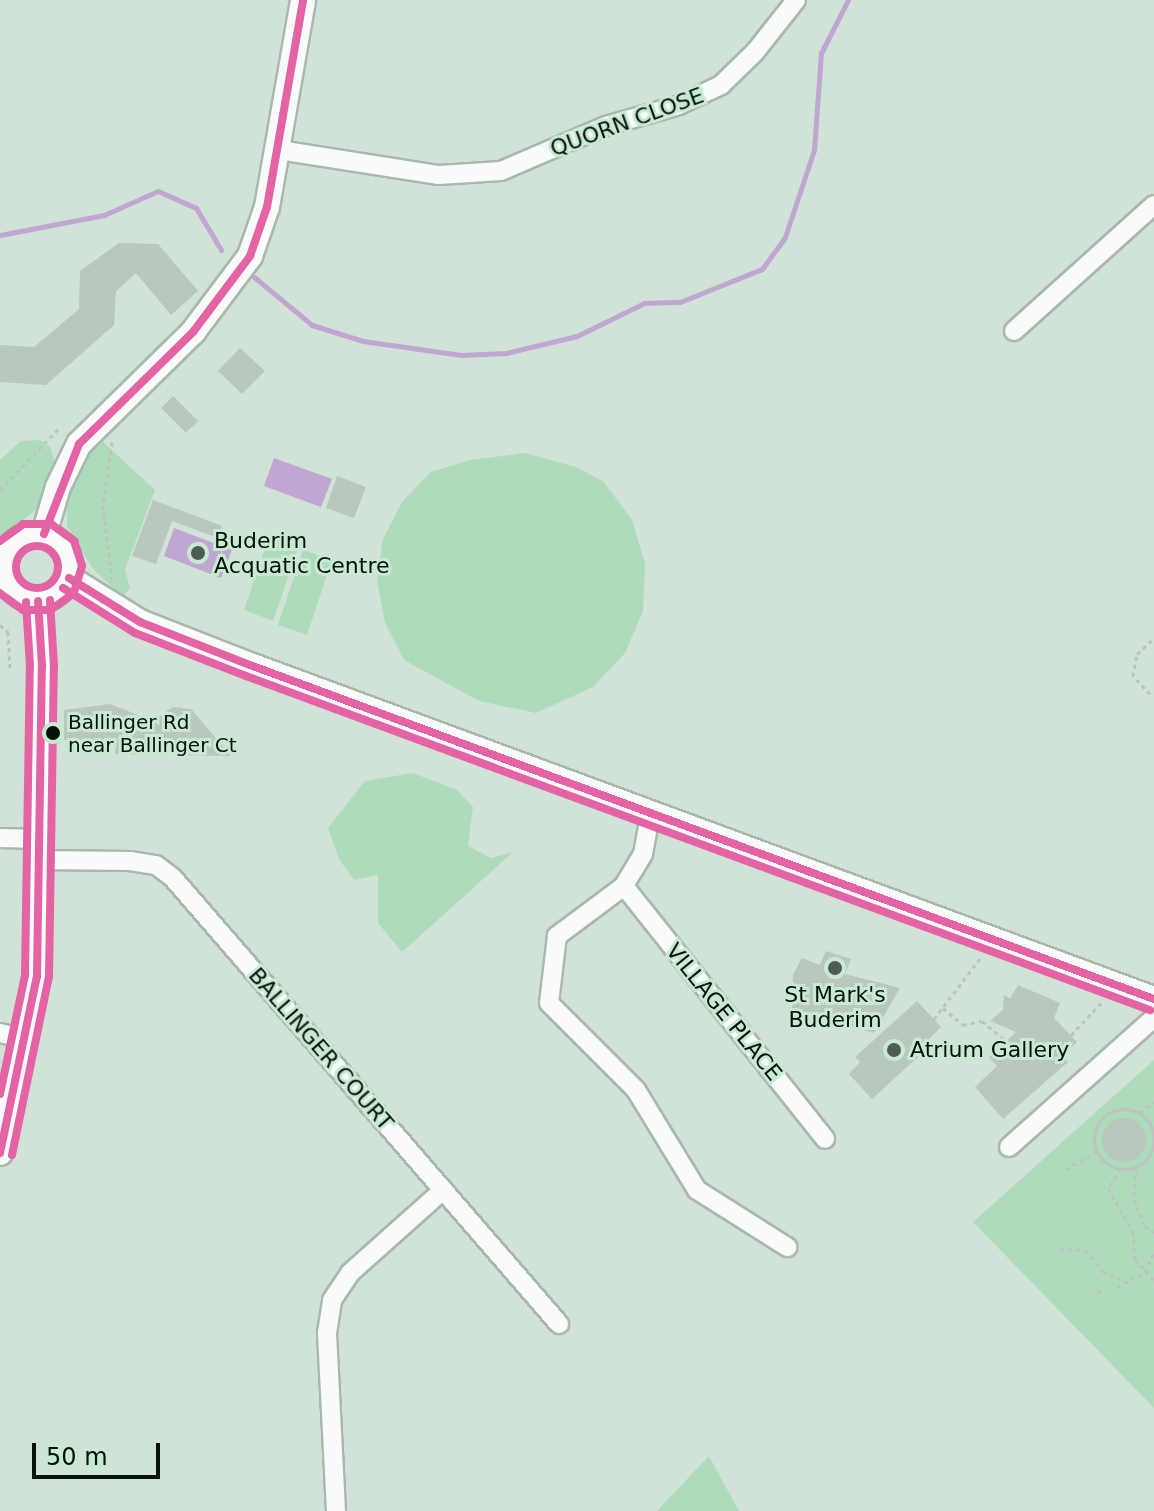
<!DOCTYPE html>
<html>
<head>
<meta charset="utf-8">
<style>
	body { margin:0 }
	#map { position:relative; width:1154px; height:1511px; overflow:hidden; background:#d1e2d6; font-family:"DejaVu Sans",sans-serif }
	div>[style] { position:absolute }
	.green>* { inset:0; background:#afdbbd }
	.water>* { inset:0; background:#bfa7d1 }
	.stream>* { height:5px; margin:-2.5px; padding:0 2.5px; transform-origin:2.5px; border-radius:2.5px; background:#bfa7d1 }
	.building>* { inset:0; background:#b9c7bd }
	.round { border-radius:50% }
	.path>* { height:3px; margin-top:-1.5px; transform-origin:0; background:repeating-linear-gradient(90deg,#bdc4bf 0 4px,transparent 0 8px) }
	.path>.ring { margin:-1.5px; padding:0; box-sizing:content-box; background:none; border:3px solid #bdc4bf; border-radius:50% }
	.roads { filter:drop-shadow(2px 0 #a9b7ad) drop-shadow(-2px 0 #a9b7ad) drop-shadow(0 2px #a9b7ad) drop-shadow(0 -2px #a9b7ad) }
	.street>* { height:18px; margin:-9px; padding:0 9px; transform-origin:9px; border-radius:9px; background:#f8fbf9 }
	.secondary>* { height:24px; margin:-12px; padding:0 12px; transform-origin:12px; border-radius:12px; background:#f8fbf9 }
	.secondary>.ring { margin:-12px; padding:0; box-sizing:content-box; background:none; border:24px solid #f8fbf9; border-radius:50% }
	.bus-1>* { height:8px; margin:-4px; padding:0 4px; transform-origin:4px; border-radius:4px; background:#e463a4 }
	.bus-2>* { height:8px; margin:-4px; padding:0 4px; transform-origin:4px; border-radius:4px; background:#e463a4 }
	.bus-3>* { height:8px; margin:-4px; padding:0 4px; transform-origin:4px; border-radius:4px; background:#e463a4 }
	.bus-3>.ring { margin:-4px; padding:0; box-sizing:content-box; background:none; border:8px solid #e463a4; border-radius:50% }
	.dots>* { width:22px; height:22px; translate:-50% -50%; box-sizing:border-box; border:4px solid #c9ead2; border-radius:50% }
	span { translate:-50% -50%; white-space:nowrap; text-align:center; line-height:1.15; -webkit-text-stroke:6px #c9ead2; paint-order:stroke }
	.bus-label { font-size:20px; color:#07120b }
	.left { translate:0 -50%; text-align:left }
	.street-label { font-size:22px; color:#07120b }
	.poi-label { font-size:22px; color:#07120b }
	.scale { position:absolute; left:32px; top:1443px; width:128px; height:36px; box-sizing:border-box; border:4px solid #07120b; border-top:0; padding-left:10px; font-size:24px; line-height:28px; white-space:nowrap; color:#07120b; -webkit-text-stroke:6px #c9ead2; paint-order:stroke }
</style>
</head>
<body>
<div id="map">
	<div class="green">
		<div style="clip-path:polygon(40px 440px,50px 447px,56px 465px,39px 507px,0 538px,0 460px,21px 441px)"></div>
		<div style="clip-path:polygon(102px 441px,155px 490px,125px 570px,130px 588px,123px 597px,93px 569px,67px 526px,67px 489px,86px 457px)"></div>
		<div style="clip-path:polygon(525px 453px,576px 467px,604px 482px,632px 520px,645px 564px,643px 611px,625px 653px,593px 687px,536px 713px,479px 701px,404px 660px,385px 623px,377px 581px,383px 539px,402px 502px,431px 472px,470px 460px)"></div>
		<div style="clip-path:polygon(269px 536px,299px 546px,273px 621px,244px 610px)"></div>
		<div style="clip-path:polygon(303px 550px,332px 560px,307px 635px,278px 625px)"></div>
		<div style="clip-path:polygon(413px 773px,457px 790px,473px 807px,468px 846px,491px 858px,513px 852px,402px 952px,378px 923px,378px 875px,354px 880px,339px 859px,328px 828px,365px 781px)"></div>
		<div style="clip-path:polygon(1154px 1060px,1154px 1408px,973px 1222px)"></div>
		<div style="clip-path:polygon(709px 1456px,739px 1511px,657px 1511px)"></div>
	</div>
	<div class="water">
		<div style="clip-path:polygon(274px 458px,332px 479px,321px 507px,264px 486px)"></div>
		<div style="clip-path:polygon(174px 528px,232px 550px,221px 578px,164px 556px)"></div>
	</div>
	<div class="stream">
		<div style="left:0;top:235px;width:106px;rotate:-10.9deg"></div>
		<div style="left:104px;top:215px;width:59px;rotate:-24deg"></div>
		<div style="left:158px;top:191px;width:42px;rotate:24.1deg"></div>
		<div style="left:196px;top:208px;width:49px;rotate:59.2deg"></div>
		<div style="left:254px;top:277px;width:75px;rotate:39.6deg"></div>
		<div style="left:312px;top:325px;width:53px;rotate:17.4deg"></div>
		<div style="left:363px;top:341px;width:99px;rotate:8.1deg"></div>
		<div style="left:461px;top:355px;width:45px;rotate:-2.5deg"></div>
		<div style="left:506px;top:353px;width:73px;rotate:-13.5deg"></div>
		<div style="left:577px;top:336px;width:75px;rotate:-26.2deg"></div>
		<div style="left:644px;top:303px;width:36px;rotate:-2deg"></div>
		<div style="left:680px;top:302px;width:88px;rotate:-21.9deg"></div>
		<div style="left:762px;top:269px;width:39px;rotate:-54deg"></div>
		<div style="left:785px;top:237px;width:92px;rotate:-71.6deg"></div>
		<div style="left:814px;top:150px;width:97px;rotate:-85.9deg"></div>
		<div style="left:821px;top:53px;width:59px;rotate:-63deg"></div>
	</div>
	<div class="building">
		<div style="clip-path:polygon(119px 243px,158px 244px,198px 291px,171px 315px,136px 273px,116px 291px,114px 325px,46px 385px,0 382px,0 345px,34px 347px,79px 309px,80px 271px)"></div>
		<div style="clip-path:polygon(240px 348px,265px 371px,242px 394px,218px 371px)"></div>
		<div style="clip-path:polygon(173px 396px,198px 421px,186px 433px,161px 408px)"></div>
		<div style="clip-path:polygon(337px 476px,366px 487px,354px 518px,326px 508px)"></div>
		<div style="clip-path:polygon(153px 500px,222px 526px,218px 538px,172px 521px,156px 564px,132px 556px)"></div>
		<div style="clip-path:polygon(110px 704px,153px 721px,173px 707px,191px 709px,231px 756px,115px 754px,116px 739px,64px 740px,64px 710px)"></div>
		<div style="clip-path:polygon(826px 951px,851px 959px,845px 974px,900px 988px,874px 1033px,825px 1020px,817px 1030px,805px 1029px,802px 1017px,792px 1013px,793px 975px,802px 958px,820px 965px)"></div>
		<div style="clip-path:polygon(1018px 985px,1060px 1003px,1054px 1018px,1077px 1042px,1062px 1056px,1068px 1062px,1003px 1119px,975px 1087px,997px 1066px,989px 1057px,1016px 1032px,990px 1021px,1003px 1010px,1004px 995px,1010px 999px)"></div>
		<div style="clip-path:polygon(917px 1001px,941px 1027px,928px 1040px,932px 1044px,872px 1099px,849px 1074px,860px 1062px,855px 1057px)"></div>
		<div class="round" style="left:1102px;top:1118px;width:44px;height:44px"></div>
	</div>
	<div class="path">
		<div style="left:112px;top:442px;width:64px;rotate:98.1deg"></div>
		<div style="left:103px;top:505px;width:75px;rotate:83.1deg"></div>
		<div style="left:0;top:490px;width:84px;rotate:-46.4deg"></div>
		<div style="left:0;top:625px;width:11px;rotate:41deg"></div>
		<div style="left:8px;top:632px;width:36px;rotate:87deg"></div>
		<div style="left:1150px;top:694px;width:25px;rotate:-133deg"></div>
		<div style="left:1133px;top:676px;width:22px;rotate:-80deg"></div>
		<div style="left:1137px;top:654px;width:23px;rotate:-43deg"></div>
		<div style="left:943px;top:1008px;width:26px;rotate:40deg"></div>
		<div style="left:963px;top:1025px;width:19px;rotate:-12deg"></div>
		<div style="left:982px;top:1021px;width:31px;rotate:40deg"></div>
		<div style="left:934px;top:1019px;width:78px;rotate:-52.8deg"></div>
		<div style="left:1071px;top:1035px;width:45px;rotate:-46.8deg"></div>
		<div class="ring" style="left:1094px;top:1109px;width:57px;height:57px"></div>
		<div style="left:1140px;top:1113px;width:18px;rotate:-41deg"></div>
		<div style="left:1136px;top:1168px;width:31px;rotate:94deg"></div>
		<div style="left:1134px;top:1199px;width:29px;rotate:68deg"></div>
		<div style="left:1145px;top:1226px;width:11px;rotate:38deg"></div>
		<div style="left:1066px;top:1169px;width:35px;rotate:-29deg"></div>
		<div style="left:1121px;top:1169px;width:23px;rotate:124deg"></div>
		<div style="left:1108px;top:1188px;width:51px;rotate:60.4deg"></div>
		<div style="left:1133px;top:1232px;width:27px;rotate:86deg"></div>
		<div style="left:1135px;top:1259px;width:28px;rotate:48deg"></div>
		<div style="left:1060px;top:1249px;width:26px;rotate:2deg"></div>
		<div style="left:1086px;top:1250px;width:28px;rotate:52deg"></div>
		<div style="left:1103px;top:1272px;width:28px;rotate:23deg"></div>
		<div style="left:1117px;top:1287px;width:32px;rotate:-28deg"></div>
		<div style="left:1145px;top:1272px;width:21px;rotate:-65deg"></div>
		<div style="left:1097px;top:1293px;width:5px;rotate:-22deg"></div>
	</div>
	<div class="roads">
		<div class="street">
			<div style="left:279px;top:150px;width:162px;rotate:8.9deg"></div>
			<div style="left:439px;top:175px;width:62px;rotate:-3.7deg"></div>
			<div style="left:501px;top:171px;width:114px;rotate:-23.2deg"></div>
			<div style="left:606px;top:126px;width:76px;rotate:-16deg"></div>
			<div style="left:679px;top:105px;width:47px;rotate:-25.5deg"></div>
			<div style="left:721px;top:85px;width:47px;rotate:-44.1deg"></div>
			<div style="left:755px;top:52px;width:66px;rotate:-51.7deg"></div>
			<div style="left:1014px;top:331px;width:188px;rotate:-42deg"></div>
			<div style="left:651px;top:810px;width:45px;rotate:100.3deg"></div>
			<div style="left:643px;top:854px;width:37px;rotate:121deg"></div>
			<div style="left:624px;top:886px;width:84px;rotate:143.3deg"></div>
			<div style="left:557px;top:936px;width:67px;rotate:96.8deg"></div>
			<div style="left:549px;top:1003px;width:123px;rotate:45deg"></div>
			<div style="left:636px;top:1090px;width:117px;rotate:58.6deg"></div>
			<div style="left:697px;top:1190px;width:107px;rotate:32.3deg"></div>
			<div style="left:0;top:838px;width:40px;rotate:1.4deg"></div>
			<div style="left:39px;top:860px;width:91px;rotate:0.6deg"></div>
			<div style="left:130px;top:861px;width:26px;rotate:9deg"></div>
			<div style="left:156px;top:865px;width:21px;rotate:37deg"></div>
			<div style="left:173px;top:878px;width:590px;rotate:49.12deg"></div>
			<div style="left:624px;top:886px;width:323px;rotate:51.5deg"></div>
			<div style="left:0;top:1033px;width:27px;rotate:13deg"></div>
			<div style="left:1009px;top:1147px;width:194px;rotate:-41.7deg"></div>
			<div style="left:336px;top:1511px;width:178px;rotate:-92.9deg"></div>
			<div style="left:327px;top:1333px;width:33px;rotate:-81deg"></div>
			<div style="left:332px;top:1300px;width:32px;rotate:-56deg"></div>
			<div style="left:350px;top:1273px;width:125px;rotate:-41.7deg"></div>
		</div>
		<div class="secondary">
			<div class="ring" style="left:4px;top:534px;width:42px;height:42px"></div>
			<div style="left:44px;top:534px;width:49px;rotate:-73.4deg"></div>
			<div style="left:58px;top:487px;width:48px;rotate:-64deg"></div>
			<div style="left:79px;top:444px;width:160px;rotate:-44.5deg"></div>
			<div style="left:193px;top:332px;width:95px;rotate:-53.1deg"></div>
			<div style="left:250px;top:256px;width:52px;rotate:-70.9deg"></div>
			<div style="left:267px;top:207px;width:210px;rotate:-80.1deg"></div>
			<div style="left:69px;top:578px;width:84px;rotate:31.8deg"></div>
			<div style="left:140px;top:622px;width:118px;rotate:21.4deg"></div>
			<div style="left:250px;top:665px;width:964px;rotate:20.28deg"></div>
			<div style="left:0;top:1153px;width:181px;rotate:-78.2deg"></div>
			<div style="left:37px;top:976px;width:310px;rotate:-89.1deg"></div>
			<div style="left:42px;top:666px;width:65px;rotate:-93.5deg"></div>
		</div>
	</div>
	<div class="bus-1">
		<div style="left:44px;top:534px;width:97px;rotate:-68.7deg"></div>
		<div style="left:79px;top:444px;width:160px;rotate:-44.5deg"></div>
		<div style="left:193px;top:332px;width:95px;rotate:-53.1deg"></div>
		<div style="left:250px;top:256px;width:52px;rotate:-70.9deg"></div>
		<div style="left:267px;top:207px;width:210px;rotate:-80.1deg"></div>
		<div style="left:69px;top:578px;width:84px;rotate:31.8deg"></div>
		<div style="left:140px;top:622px;width:118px;rotate:21.4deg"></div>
		<div style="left:250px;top:665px;width:964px;rotate:20.28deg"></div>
		<div style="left:0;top:1153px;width:181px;rotate:-78.2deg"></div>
		<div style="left:37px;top:976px;width:310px;rotate:-89.1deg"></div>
		<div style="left:42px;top:666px;width:65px;rotate:-93.5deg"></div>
	</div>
	<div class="bus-2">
		<div style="left:0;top:541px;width:29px;rotate:-36deg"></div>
		<div style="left:23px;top:524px;width:28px"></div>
		<div style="left:51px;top:524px;width:29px;rotate:36deg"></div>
		<div style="left:74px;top:541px;width:26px;rotate:72deg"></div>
		<div style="left:82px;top:566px;width:28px;rotate:107deg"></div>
		<div style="left:74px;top:593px;width:29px;rotate:144deg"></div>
		<div style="left:51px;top:610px;width:28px;rotate:180deg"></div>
		<div style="left:23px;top:610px;width:29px;rotate:-144deg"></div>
		<div style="left:63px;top:588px;width:85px;rotate:32deg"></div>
		<div style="left:135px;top:633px;width:119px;rotate:21.2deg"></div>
		<div style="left:246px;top:676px;width:964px;rotate:20.28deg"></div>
		<div style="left:12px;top:1155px;width:182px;rotate:-78.3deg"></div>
		<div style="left:49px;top:977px;width:311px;rotate:-89.1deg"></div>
		<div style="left:54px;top:666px;width:66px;rotate:-93.5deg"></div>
	</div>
	<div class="bus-3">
		<div class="ring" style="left:16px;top:546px;width:34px;height:34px"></div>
		<div style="left:0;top:1094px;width:122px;rotate:-78.1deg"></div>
		<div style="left:25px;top:975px;width:309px;rotate:-89.1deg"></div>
		<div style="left:30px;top:666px;width:64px;rotate:-93.6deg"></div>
	</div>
	<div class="dots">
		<div style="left:198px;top:553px;background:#4e5b52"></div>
		<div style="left:53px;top:733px;background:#07120b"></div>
		<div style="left:835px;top:968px;background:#4e5b52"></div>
		<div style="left:894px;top:1050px;background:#4e5b52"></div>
	</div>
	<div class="bus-label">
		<span class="left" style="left:68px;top:734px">Ballinger Rd<br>near Ballinger Ct</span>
	</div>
	<div class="street-label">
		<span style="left:627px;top:122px;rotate:-20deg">QUORN CLOSE</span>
		<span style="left:724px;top:1012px;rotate:51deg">VILLAGE PLACE</span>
		<span style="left:321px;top:1049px;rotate:49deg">BALLINGER COURT</span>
	</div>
	<div class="poi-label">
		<span class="left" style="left:214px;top:553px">Buderim<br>Acquatic Centre</span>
		<span style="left:835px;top:1007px">St Mark's<br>Buderim</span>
		<span class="left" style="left:910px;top:1050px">Atrium Gallery</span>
	</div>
	<div class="scale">50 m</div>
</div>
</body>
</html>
